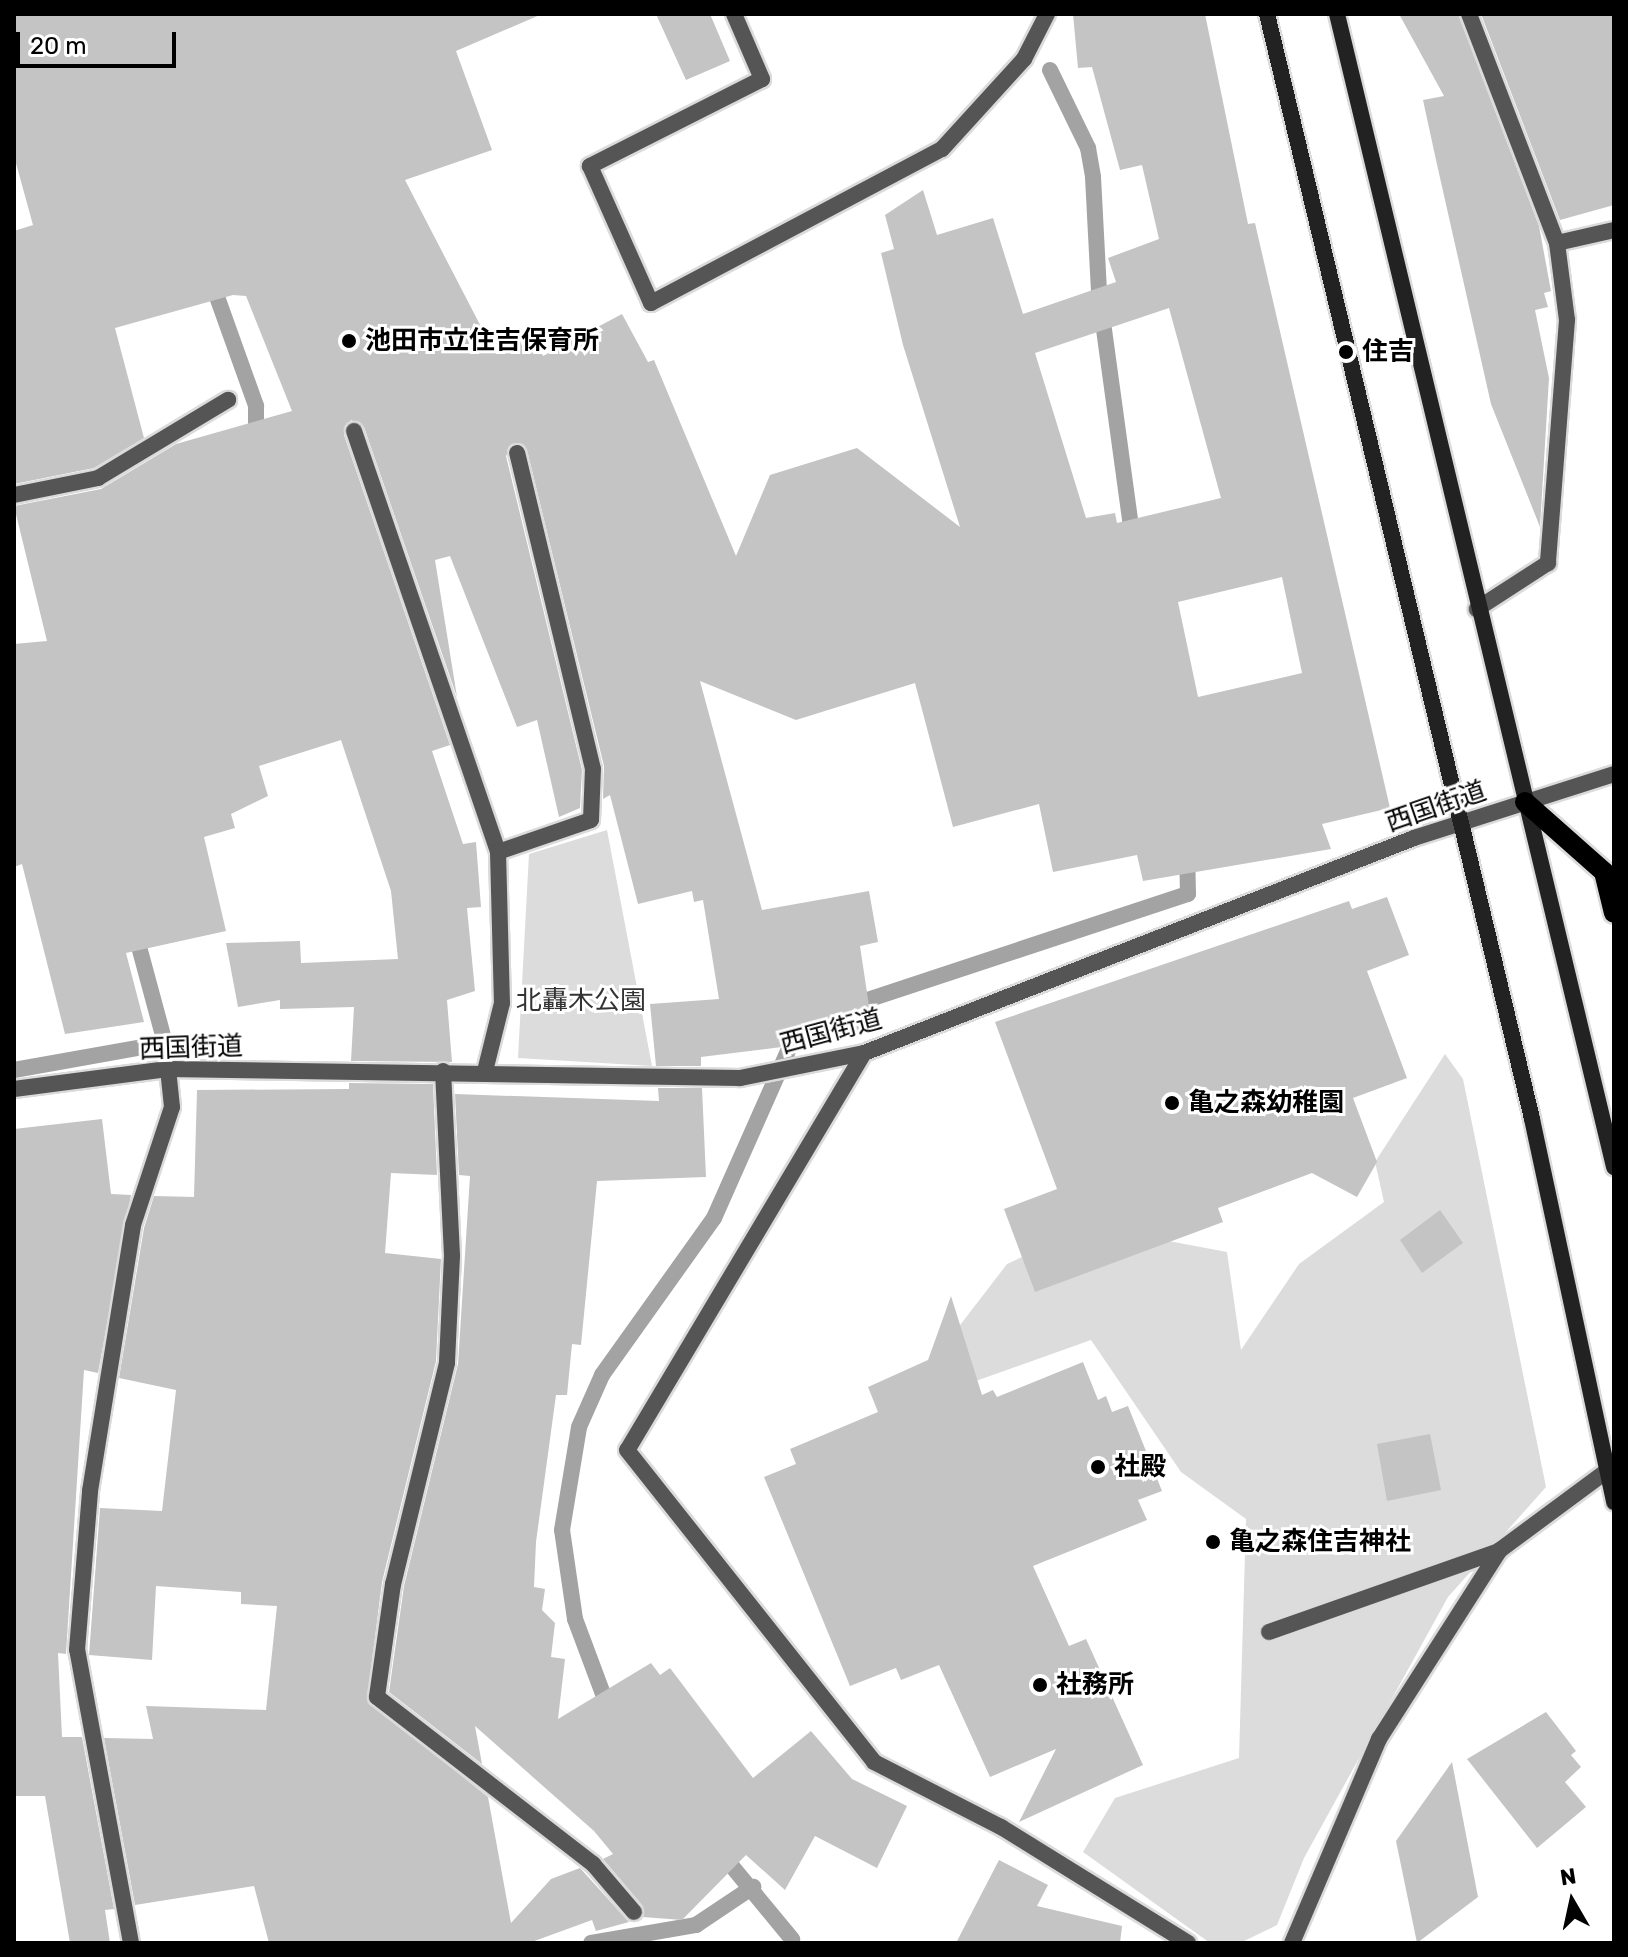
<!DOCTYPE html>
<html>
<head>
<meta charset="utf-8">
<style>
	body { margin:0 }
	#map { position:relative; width:1628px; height:1957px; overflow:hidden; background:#fff; font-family:Rubik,"Noto Sans JP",sans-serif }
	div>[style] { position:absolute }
	.green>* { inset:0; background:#dcdcdc }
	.stream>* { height:16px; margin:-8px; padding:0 8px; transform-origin:8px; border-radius:8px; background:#a3a3a3 }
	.building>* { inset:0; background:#c4c4c4 }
	.roads { filter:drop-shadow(2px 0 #dbdbdb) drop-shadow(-2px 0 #dbdbdb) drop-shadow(0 2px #dbdbdb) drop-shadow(0 -2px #dbdbdb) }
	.lane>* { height:16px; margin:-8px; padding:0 8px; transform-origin:8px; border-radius:8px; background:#555 }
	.street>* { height:16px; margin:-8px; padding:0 8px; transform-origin:8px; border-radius:8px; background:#555 }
	.secondary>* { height:16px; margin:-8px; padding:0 8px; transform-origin:8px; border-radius:8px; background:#222 }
	.primary>* { height:20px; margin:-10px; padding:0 10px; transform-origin:10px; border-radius:10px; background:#000 }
	.dots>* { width:22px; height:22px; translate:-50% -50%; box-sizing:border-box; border:4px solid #fff; border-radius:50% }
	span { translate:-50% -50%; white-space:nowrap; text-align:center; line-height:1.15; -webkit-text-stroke:6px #fff; paint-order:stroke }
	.poi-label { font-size:26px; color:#000; font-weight:700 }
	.left { translate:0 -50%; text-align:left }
	.street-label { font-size:26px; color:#000 }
	.park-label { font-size:26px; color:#333 }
	.frame { position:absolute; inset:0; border:16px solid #000; pointer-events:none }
	.north { position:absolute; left:1532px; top:1861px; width:80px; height:80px; -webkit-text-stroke:6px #fff; paint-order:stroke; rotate:351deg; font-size:22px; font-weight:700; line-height:32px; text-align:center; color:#000 }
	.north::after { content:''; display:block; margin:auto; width:28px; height:36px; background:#000; clip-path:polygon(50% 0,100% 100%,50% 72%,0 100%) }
	.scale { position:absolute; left:16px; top:32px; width:160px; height:36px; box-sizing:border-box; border:4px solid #000; border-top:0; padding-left:10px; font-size:24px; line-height:28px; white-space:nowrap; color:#000; -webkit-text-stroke:6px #fff; paint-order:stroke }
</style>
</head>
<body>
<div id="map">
	<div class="green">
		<div style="clip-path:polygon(607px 830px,652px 1066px,518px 1058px,529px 854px)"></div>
		<div style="clip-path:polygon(1445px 1054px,1463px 1079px,1546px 1487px,1448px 1597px,1304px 1858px,1277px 1925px,1240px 1943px,1210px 1943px,1083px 1852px,1115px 1798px,1239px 1758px,1246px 1519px,1181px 1472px,1091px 1340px,970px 1383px,944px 1346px,1007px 1264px,1089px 1226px,1227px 1252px,1241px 1350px,1299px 1264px,1384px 1202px,1375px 1162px)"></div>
	</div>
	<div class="stream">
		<div style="left:1050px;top:70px;width:87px;rotate:64deg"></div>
		<div style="left:1088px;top:148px;width:29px;rotate:80deg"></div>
		<div style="left:1093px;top:177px;width:116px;rotate:87deg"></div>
		<div style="left:1099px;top:293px;width:249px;rotate:82.2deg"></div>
		<div style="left:211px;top:280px;width:134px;rotate:70.3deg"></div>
		<div style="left:256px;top:406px;width:35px;rotate:90deg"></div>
		<div style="left:849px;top:1006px;width:357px;rotate:-18.3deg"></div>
		<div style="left:1188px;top:894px;width:43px;rotate:-91.3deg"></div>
		<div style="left:14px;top:1070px;width:153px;rotate:-10.1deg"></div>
		<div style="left:165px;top:1043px;width:115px;rotate:-105.1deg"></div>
		<div style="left:609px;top:1710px;width:97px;rotate:-110.5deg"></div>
		<div style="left:575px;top:1619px;width:90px;rotate:-98.3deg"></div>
		<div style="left:562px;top:1530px;width:104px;rotate:-80.6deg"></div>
		<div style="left:579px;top:1427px;width:57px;rotate:-66.1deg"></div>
		<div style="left:602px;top:1375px;width:193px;rotate:-54.5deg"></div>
		<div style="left:714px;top:1218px;width:210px;rotate:-66.1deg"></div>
		<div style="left:721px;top:1853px;width:112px;rotate:50.5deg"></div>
		<div style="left:591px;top:1943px;width:107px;rotate:-9.7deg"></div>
		<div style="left:696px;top:1925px;width:69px;rotate:-33.7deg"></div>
	</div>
	<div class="building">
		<div style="clip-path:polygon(evenodd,14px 14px,542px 14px,456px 51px,492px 150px,405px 180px,491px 346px,531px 326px,543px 356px,622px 314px,648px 362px,654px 360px,736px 556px,770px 475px,857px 448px,960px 527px,903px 345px,881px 253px,894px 249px,885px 215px,923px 190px,937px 235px,993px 218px,1023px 314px,1116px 282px,1108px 258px,1159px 239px,1142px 165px,1120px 170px,1092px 67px,1078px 68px,1073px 14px,1205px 14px,1248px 224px,1255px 223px,1390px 808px,1322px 824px,1331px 849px,1143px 881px,1137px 855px,1053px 872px,1039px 804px,953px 827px,915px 683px,796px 720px,700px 681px,762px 910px,869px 891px,878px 942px,860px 946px,872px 1026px,821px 1042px,701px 1057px,701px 1066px,656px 1066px,650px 1004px,719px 999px,703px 900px,694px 902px,692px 891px,638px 904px,610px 795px,603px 799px,604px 766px,527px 450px,514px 443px,506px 456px,582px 770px,580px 808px,559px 817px,537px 720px,517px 727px,450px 556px,435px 560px,457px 697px,364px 427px,351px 420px,344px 435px,450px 745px,432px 751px,463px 844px,476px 842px,481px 907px,467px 908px,475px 991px,447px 1000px,452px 1062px,351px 1061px,354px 1007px,280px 1009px,280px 1000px,238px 1007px,226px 943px,300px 941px,301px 963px,398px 959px,391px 891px,341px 740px,259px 766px,268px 796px,231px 814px,235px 828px,204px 837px,226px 931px,126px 953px,144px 1022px,65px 1034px,22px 864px,14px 867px,14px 644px,47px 641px,14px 506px,101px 489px,176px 444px,292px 411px,246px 296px,233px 295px,115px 328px,144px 438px,94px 468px,14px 484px,14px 231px,33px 225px,14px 156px,14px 14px,1169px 308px,1221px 498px,1117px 523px,1115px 513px,1086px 518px,1035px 353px,1169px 308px,14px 14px,1282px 577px,1302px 673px,1198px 697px,1178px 602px,1282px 577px)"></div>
		<div style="clip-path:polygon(656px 14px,710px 14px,730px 61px,686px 80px)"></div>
		<div style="clip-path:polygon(1399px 14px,1458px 14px,1539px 226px,1551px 291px,1544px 293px,1548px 307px,1535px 310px,1549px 378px,1540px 527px,1491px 404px,1436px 160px,1423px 100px,1444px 96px)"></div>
		<div style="clip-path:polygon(1481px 14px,1614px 14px,1614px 205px,1560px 220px)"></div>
		<div style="clip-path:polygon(1387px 897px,1409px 955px,1367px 971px,1407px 1078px,1353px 1098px,1377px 1162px,1357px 1197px,1312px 1173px,1218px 1208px,1223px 1222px,1035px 1292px,1004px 1209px,1057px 1189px,995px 1022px,1349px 901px,1352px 909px)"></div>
		<div style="clip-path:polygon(349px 1083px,433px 1084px,437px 1175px,391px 1173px,385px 1253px,441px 1259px,436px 1361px,382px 1582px,367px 1700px,488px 1797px,511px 1923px,551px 1879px,580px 1868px,629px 1922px,596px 1931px,592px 1920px,529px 1943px,269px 1943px,254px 1886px,135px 1905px,104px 1738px,153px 1739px,146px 1706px,266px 1710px,277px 1606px,241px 1604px,241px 1592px,156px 1586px,152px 1660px,89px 1655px,100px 1508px,162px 1511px,176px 1390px,119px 1378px,144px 1228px,154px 1196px,194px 1197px,197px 1090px,349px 1089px)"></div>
		<div style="clip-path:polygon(658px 1088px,702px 1088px,706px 1177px,597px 1181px,581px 1345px,572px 1344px,567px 1395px,556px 1395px,536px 1542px,534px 1587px,545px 1589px,542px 1610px,555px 1623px,551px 1657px,565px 1659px,558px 1719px,651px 1663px,660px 1675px,670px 1668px,753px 1778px,811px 1731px,852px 1779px,907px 1806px,877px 1868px,815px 1836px,785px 1890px,746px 1855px,682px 1920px,643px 1917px,642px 1905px,603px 1859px,613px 1854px,594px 1831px,475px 1726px,482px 1764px,389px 1692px,404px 1586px,458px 1364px,470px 1176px,459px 1175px,455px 1094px,659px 1101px)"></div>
		<div style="clip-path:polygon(102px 1119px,111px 1194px,131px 1195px,98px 1373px,84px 1370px,66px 1654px,58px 1653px,62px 1737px,82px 1737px,114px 1909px,105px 1910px,110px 1943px,70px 1943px,45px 1796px,14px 1796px,14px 1129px)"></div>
		<div style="clip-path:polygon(1440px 1210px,1463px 1243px,1422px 1273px,1400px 1240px)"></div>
		<div style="clip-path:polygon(951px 1296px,982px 1395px,993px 1390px,997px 1397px,1083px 1362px,1098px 1400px,1106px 1396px,1112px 1412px,1128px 1406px,1162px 1491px,1138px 1500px,1147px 1520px,1033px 1566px,1069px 1646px,1086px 1639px,1143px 1765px,1019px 1822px,1056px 1749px,990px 1777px,939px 1665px,901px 1680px,896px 1668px,850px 1686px,764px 1477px,796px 1464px,790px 1449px,878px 1412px,868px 1387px,928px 1360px)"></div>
		<div style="clip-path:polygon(1430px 1434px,1441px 1490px,1387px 1501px,1377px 1444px)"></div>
		<div style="clip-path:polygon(1546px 1712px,1576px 1751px,1571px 1755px,1581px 1767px,1565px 1782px,1586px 1807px,1537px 1848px,1467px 1759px)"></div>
		<div style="clip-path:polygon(1452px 1762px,1478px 1897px,1417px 1943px,1396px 1841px)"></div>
		<div style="clip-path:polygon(999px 1860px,1048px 1885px,1037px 1906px,1122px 1926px,1120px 1943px,956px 1943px)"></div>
	</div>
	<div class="roads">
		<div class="lane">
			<div style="left:1469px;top:14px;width:245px;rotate:69deg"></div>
			<div style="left:1557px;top:243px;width:78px;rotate:82.6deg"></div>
			<div style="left:1567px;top:320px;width:244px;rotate:94.5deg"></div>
			<div style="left:1548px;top:563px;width:85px;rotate:147.1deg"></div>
			<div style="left:354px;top:431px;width:445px;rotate:71.1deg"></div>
			<div style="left:498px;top:852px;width:151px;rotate:88.5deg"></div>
			<div style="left:502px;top:1003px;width:70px;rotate:104deg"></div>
			<div style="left:14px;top:495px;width:86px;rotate:-11.4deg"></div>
			<div style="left:98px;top:478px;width:152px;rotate:-31deg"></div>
			<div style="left:498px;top:852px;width:98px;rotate:-19deg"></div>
			<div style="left:591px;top:820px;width:51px;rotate:-87.8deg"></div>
			<div style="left:593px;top:769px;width:325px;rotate:-103.5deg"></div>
			<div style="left:864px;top:1053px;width:462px;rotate:120.8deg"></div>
			<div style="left:627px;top:1450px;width:398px;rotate:51.6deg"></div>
			<div style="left:874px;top:1762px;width:143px;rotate:27.1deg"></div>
			<div style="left:1001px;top:1827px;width:220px;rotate:31.8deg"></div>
			<div style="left:443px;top:1071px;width:185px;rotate:87.2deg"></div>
			<div style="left:452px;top:1256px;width:107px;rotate:92.7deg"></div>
			<div style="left:447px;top:1363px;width:228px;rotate:103.7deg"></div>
			<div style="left:393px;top:1584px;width:114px;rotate:98.1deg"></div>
			<div style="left:377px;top:1697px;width:273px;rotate:37.7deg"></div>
			<div style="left:593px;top:1864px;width:63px;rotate:49.5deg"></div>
			<div style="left:1269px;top:1632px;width:244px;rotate:-19.4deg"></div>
			<div style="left:1292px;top:1943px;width:222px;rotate:-66.9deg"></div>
			<div style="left:1379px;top:1739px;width:224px;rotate:-57.4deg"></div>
			<div style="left:1500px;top:1550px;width:134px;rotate:-36.5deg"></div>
		</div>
		<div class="street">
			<div style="left:734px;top:14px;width:71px;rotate:66.7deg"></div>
			<div style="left:762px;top:79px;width:193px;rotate:153.2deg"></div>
			<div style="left:590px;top:166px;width:150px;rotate:66deg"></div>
			<div style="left:651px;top:303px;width:329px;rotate:-27.9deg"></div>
			<div style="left:942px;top:149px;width:122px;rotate:-47.7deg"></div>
			<div style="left:1024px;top:59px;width:51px;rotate:-62.9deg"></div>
			<div style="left:1557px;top:243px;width:58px;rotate:-12.8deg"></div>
			<div style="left:14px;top:1089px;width:155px;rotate:-7.4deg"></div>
			<div style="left:168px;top:1069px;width:572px;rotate:0.9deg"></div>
			<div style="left:740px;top:1078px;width:126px;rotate:-11.4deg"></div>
			<div style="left:864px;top:1053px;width:591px;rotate:-21.35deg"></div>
			<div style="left:1414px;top:838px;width:210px;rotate:-17.7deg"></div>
			<div style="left:131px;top:1943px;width:298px;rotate:-100.4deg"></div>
			<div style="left:77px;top:1650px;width:160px;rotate:-85.3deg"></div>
			<div style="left:90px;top:1491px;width:269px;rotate:-80.8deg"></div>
			<div style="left:133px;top:1225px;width:124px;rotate:-71.7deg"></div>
			<div style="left:172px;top:1107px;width:38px;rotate:-96deg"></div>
		</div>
		<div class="secondary">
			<div style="left:1267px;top:14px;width:1136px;rotate:76.51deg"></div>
			<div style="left:1532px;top:1119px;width:392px;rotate:77.9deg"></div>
			<div style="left:1337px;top:14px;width:1186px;rotate:76.49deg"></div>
		</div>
		<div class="primary">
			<div style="left:1525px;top:802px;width:106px;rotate:41.5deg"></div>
			<div style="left:1604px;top:872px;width:42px;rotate:76.3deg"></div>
		</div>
	</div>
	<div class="dots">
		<div style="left:349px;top:341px;background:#000"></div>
		<div style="left:1346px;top:352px;background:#000"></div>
		<div style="left:1172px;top:1103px;background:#000"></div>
		<div style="left:1098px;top:1467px;background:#000"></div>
		<div style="left:1213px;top:1542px;background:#000"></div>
		<div style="left:1040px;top:1685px;background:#000"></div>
	</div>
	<div class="poi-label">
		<span class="left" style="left:365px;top:341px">池田市立住吉保育所</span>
		<span class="left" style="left:1362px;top:352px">住吉</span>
		<span class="left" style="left:1188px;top:1103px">亀之森幼稚園</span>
		<span class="left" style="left:1114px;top:1467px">社殿</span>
		<span class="left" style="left:1229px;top:1542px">亀之森住吉神社</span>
		<span class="left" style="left:1056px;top:1685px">社務所</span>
	</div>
	<div class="street-label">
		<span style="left:1436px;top:807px;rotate:-19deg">西国街道</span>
		<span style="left:831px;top:1032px;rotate:-15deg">西国街道</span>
		<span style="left:191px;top:1048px;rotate:-2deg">西国街道</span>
	</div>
	<div class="park-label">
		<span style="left:581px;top:1001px">北轟木公園</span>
	</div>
	<div class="frame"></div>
	<div class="north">N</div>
	<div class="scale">20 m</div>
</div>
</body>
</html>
